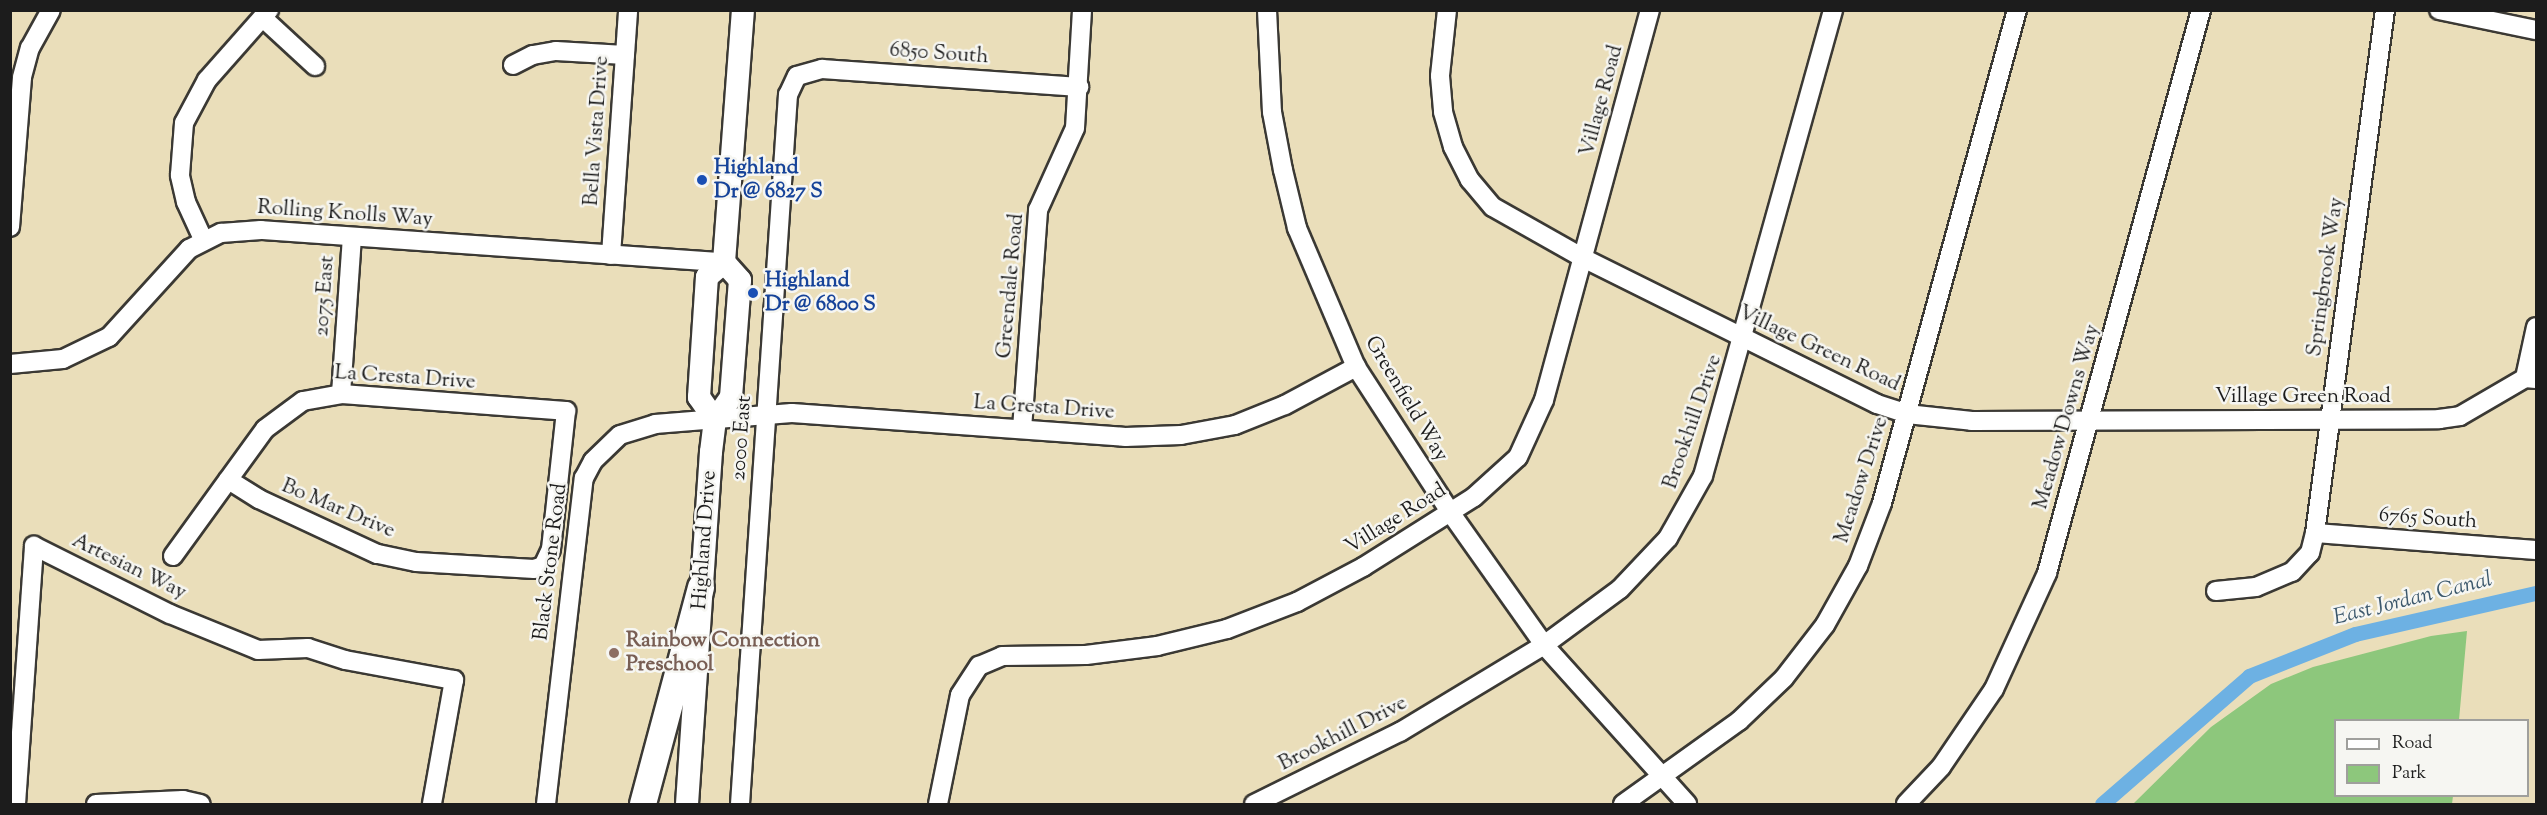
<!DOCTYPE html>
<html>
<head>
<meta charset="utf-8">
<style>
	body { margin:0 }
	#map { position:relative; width:2547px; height:815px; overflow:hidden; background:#eadeba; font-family:"Sorts Mill Goudy",serif }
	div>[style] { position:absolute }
	.green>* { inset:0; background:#8dc77c }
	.canal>* { height:15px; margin:-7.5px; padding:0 7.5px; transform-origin:7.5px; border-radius:7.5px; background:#6db1e3 }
	.roads { filter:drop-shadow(2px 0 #3b3934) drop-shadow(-2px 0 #3b3934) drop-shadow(0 2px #3b3934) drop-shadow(0 -2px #3b3934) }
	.minor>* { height:18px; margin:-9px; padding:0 9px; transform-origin:9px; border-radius:9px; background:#fff }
	.major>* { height:22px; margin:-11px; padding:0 11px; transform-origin:11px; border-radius:11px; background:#fff }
	.highway>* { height:26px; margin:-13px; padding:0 13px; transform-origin:13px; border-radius:13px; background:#fff }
	.dots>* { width:16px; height:16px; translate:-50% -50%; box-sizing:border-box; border:3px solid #f6f6f2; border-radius:50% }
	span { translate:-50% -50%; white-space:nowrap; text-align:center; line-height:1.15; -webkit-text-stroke:5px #f6f6f2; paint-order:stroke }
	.street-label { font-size:21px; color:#1c1c1c }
	.transit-label { font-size:21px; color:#164399; font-weight:700 }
	.left { translate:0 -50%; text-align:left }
	.education-label { font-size:21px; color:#785e54; font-weight:700 }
	.water-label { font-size:22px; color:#3c586c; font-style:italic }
	.frame { position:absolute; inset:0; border:12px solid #1c1c1c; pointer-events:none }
	.legend { position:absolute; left:2334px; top:719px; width:195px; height:78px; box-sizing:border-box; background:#f6f6f2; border:2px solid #9f9f9c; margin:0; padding:8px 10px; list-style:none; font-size:18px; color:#1c1c1c }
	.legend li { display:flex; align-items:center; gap:12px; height:30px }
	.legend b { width:30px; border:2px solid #9f9f9c }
</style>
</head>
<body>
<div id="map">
	<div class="green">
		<div style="clip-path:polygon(2467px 631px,2459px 720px,2336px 720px,2336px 796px,2453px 796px,2452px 804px,2133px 804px,2211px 727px,2271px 684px,2313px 667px,2431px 636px)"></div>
	</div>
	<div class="canal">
		<div style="left:2102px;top:804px;width:195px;rotate:-41deg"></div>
		<div style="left:2249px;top:676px;width:114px;rotate:-21.6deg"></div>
		<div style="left:2355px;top:634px;width:186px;rotate:-12.8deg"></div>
	</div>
	<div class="roads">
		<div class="minor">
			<div style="left:1267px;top:10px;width:102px;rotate:87.2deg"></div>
			<div style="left:1272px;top:112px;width:59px;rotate:79.3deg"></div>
			<div style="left:1283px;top:170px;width:60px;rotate:76.4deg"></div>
			<div style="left:1297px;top:228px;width:151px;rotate:67deg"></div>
			<div style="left:1356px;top:367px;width:173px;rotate:57deg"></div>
			<div style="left:1450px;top:512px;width:163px;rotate:54.7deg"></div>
			<div style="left:1544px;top:645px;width:214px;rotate:48deg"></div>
			<div style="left:1447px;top:10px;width:66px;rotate:96.1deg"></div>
			<div style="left:1440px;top:76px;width:36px;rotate:85deg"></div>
			<div style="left:1443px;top:112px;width:36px;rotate:74deg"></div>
			<div style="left:1453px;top:147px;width:37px;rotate:63deg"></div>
			<div style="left:1470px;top:180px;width:35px;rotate:50deg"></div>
			<div style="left:1493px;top:207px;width:103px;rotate:29.5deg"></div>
			<div style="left:1583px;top:258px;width:328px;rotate:26.4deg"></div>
			<div style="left:1877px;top:404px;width:32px;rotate:18deg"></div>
			<div style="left:1907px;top:414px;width:65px;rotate:6.1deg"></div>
			<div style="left:1972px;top:421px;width:467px;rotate:-0.2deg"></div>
			<div style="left:2439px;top:419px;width:21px;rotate:-8deg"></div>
			<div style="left:2460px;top:416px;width:75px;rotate:-30.3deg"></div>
			<div style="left:2525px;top:378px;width:11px;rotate:5deg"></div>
			<div style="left:2439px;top:10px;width:99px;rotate:11.7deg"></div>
			<div style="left:263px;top:18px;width:71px;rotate:42.7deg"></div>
			<div style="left:513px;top:65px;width:22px;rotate:-27deg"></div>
			<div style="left:533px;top:55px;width:23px;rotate:-10deg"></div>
			<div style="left:556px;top:51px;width:69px;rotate:3.3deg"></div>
			<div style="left:10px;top:227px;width:150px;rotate:-85.4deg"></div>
			<div style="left:22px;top:77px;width:30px;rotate:-75deg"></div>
			<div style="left:30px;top:48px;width:43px;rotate:-61.1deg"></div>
			<div style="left:203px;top:239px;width:41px;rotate:-114.7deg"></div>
			<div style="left:186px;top:202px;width:28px;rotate:-103deg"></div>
			<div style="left:180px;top:175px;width:52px;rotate:-85.6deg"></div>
			<div style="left:184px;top:123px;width:49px;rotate:-61.9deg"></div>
			<div style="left:207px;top:80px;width:94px;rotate:-48.5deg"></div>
			<div style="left:611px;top:255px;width:246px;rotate:-86deg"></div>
			<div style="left:10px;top:364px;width:53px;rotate:-5.4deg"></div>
			<div style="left:63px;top:359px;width:51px;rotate:-25.6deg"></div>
			<div style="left:109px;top:337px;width:119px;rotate:-47.7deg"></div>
			<div style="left:189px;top:249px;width:36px;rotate:-27deg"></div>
			<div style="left:221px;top:233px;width:40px;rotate:-4.3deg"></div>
			<div style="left:261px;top:230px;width:464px;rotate:4deg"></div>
			<div style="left:2525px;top:378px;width:52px;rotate:-77.8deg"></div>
			<div style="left:341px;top:394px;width:157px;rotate:-86deg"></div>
			<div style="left:1022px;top:429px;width:220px;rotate:-85.8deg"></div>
			<div style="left:1038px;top:210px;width:90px;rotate:-65.7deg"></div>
			<div style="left:1075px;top:128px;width:118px;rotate:-86.6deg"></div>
			<div style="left:2315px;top:533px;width:222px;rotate:4.4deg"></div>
			<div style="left:173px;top:556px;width:94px;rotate:-54.1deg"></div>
			<div style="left:228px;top:480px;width:63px;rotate:-54deg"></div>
			<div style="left:265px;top:429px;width:47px;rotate:-36.4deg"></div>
			<div style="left:303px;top:401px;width:39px;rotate:-10deg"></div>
			<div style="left:341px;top:394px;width:226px;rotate:4.3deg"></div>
			<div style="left:566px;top:411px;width:139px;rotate:96.2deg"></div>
			<div style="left:551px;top:549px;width:19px;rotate:115deg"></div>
			<div style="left:543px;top:566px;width:9px;rotate:162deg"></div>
			<div style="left:534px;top:569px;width:118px;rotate:-176.6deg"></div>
			<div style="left:416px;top:562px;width:40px;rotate:-168deg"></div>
			<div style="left:377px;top:554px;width:130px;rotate:-155deg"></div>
			<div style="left:259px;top:499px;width:36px;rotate:-148deg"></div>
			<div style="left:2216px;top:591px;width:40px;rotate:-5.7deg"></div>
			<div style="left:2256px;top:587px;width:39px;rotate:-23deg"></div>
			<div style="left:2292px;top:572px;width:26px;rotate:-47deg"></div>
			<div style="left:2310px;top:553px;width:21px;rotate:-76deg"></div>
			<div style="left:2315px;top:533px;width:528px;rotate:-82.38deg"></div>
			<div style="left:16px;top:804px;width:259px;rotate:-86deg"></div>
			<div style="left:34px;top:546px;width:152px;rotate:26.6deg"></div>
			<div style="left:170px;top:614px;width:95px;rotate:22.2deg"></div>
			<div style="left:258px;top:650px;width:50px;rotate:-2.3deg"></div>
			<div style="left:308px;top:648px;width:39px;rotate:18deg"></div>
			<div style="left:345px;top:660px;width:111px;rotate:10.4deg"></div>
			<div style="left:454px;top:680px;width:126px;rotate:100.1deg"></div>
			<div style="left:96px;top:804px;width:87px;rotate:-2.6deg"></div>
			<div style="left:183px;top:800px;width:18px;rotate:13deg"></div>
			<div style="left:546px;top:804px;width:328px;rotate:-83.4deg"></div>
			<div style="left:584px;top:478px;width:19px;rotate:-62deg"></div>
			<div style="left:593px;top:461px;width:37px;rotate:-44deg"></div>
			<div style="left:620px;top:435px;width:37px;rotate:-17deg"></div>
			<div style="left:655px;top:424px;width:137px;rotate:-4.6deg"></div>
			<div style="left:792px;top:413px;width:334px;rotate:4.1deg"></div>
			<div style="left:1125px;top:437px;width:56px;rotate:-2deg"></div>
			<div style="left:1181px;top:435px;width:55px;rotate:-10.5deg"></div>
			<div style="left:1235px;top:425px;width:54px;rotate:-21.8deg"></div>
			<div style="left:1285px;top:405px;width:81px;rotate:-28.2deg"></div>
			<div style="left:740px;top:804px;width:711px;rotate:-86.13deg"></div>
			<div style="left:788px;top:95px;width:21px;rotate:-65deg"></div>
			<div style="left:797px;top:76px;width:26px;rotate:-16deg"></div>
			<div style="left:822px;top:69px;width:258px;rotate:4deg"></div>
			<div style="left:938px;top:804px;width:111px;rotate:-78.6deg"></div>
			<div style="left:960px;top:695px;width:35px;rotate:-57deg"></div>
			<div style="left:979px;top:666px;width:25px;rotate:-23deg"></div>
			<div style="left:1002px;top:656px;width:84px;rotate:-0.7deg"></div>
			<div style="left:1086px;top:655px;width:72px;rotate:-7.2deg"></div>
			<div style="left:1157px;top:646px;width:72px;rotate:-13.7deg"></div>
			<div style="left:1227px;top:629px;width:75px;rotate:-21.1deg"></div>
			<div style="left:1297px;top:602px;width:75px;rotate:-27.9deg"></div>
			<div style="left:1363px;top:567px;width:131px;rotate:-32.2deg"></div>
			<div style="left:1474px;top:497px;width:59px;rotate:-42.3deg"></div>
			<div style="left:1518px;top:457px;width:63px;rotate:-65.5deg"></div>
			<div style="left:1544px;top:400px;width:404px;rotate:-74.8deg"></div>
			<div style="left:1254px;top:804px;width:163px;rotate:-26.3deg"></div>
			<div style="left:1400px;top:732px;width:168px;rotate:-31.1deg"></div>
			<div style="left:1544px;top:645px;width:94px;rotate:-36.4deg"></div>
			<div style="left:1620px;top:589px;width:70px;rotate:-46.7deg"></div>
			<div style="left:1668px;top:538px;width:71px;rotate:-60.6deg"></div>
			<div style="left:1703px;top:476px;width:484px;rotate:-74.4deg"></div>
			<div style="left:1623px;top:804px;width:143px;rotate:-35.6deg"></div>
			<div style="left:1739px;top:721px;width:62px;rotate:-43.7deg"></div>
			<div style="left:1784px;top:678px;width:67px;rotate:-52.3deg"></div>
			<div style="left:1825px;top:625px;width:68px;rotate:-60.8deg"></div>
			<div style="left:1858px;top:566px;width:67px;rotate:-69.1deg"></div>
			<div style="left:1882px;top:503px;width:511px;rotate:-74.69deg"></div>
			<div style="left:1906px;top:804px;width:51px;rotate:-46.6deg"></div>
			<div style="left:1941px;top:767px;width:94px;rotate:-55.8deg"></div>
			<div style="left:1994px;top:689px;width:128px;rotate:-65.4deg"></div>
			<div style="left:2047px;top:573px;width:584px;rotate:-74.7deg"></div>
		</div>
		<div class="major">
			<div style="left:715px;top:420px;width:28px;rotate:-125deg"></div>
			<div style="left:699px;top:397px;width:120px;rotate:-86.2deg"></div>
			<div style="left:707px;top:277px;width:23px;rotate:-41deg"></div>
			<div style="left:724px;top:262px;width:253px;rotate:-85.7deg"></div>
			<div style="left:687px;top:804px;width:353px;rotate:-86.1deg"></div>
			<div style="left:711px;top:452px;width:32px;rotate:-83deg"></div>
			<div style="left:715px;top:420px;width:28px;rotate:-55deg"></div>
			<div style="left:731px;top:397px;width:117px;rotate:-85.6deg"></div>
			<div style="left:740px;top:280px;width:24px;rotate:-132deg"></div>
		</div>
		<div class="highway">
			<div style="left:643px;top:804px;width:224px;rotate:-75deg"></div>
		</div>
	</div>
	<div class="dots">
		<div style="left:702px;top:180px;background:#1a4fb4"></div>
		<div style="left:753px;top:293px;background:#1a4fb4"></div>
		<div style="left:614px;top:653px;background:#8d6e63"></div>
	</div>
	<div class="street-label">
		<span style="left:939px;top:54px;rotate:4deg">6850 South</span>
		<span style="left:1602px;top:101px;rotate:-75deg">Village Road</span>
		<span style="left:597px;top:131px;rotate:-86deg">Bella Vista Drive</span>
		<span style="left:345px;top:214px;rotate:4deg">Rolling Knolls Way</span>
		<span style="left:2326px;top:277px;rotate:-82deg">Springbrook Way</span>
		<span style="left:1011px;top:286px;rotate:-85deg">Greendale Road</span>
		<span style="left:325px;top:296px;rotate:-86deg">2075 East</span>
		<span style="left:1819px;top:349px;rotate:25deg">Village Green Road</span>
		<span style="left:405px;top:378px;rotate:4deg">La Cresta Drive</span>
		<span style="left:2303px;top:397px">Village Green Road</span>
		<span style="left:1406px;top:399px;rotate:59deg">Greenfield Way</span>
		<span style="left:1044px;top:408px;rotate:4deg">La Cresta Drive</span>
		<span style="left:2067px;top:417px;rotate:-74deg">Meadow Downs Way</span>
		<span style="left:1693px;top:422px;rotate:-71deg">Brookhill Drive</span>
		<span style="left:742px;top:438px;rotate:-86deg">2000 East</span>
		<span style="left:1862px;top:480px;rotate:-72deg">Meadow Drive</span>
		<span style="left:338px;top:509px;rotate:23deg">Bo Mar Drive</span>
		<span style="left:1396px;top:519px;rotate:-32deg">Village Road</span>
		<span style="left:2428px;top:519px;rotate:4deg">6765 South</span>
		<span style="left:705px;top:540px;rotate:-86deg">Highland Drive</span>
		<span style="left:551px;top:562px;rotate:-83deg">Black Stone Road</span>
		<span style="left:129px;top:567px;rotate:26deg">Artesian Way</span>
		<span style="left:1343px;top:734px;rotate:-27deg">Brookhill Drive</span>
	</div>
	<div class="transit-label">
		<span class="left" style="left:714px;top:180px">Highland<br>Dr @ 6827 S</span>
		<span class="left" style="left:765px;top:293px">Highland<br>Dr @ 6800 S</span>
	</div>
	<div class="education-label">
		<span class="left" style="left:626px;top:653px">Rainbow Connection<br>Preschool</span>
	</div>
	<div class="water-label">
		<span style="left:2413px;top:600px;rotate:-14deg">East Jordan Canal</span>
	</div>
	<div class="frame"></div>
	<ul class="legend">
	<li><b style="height:8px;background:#fff"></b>Road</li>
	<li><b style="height:16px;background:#8dc77c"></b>Park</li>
	</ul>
</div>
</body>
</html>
